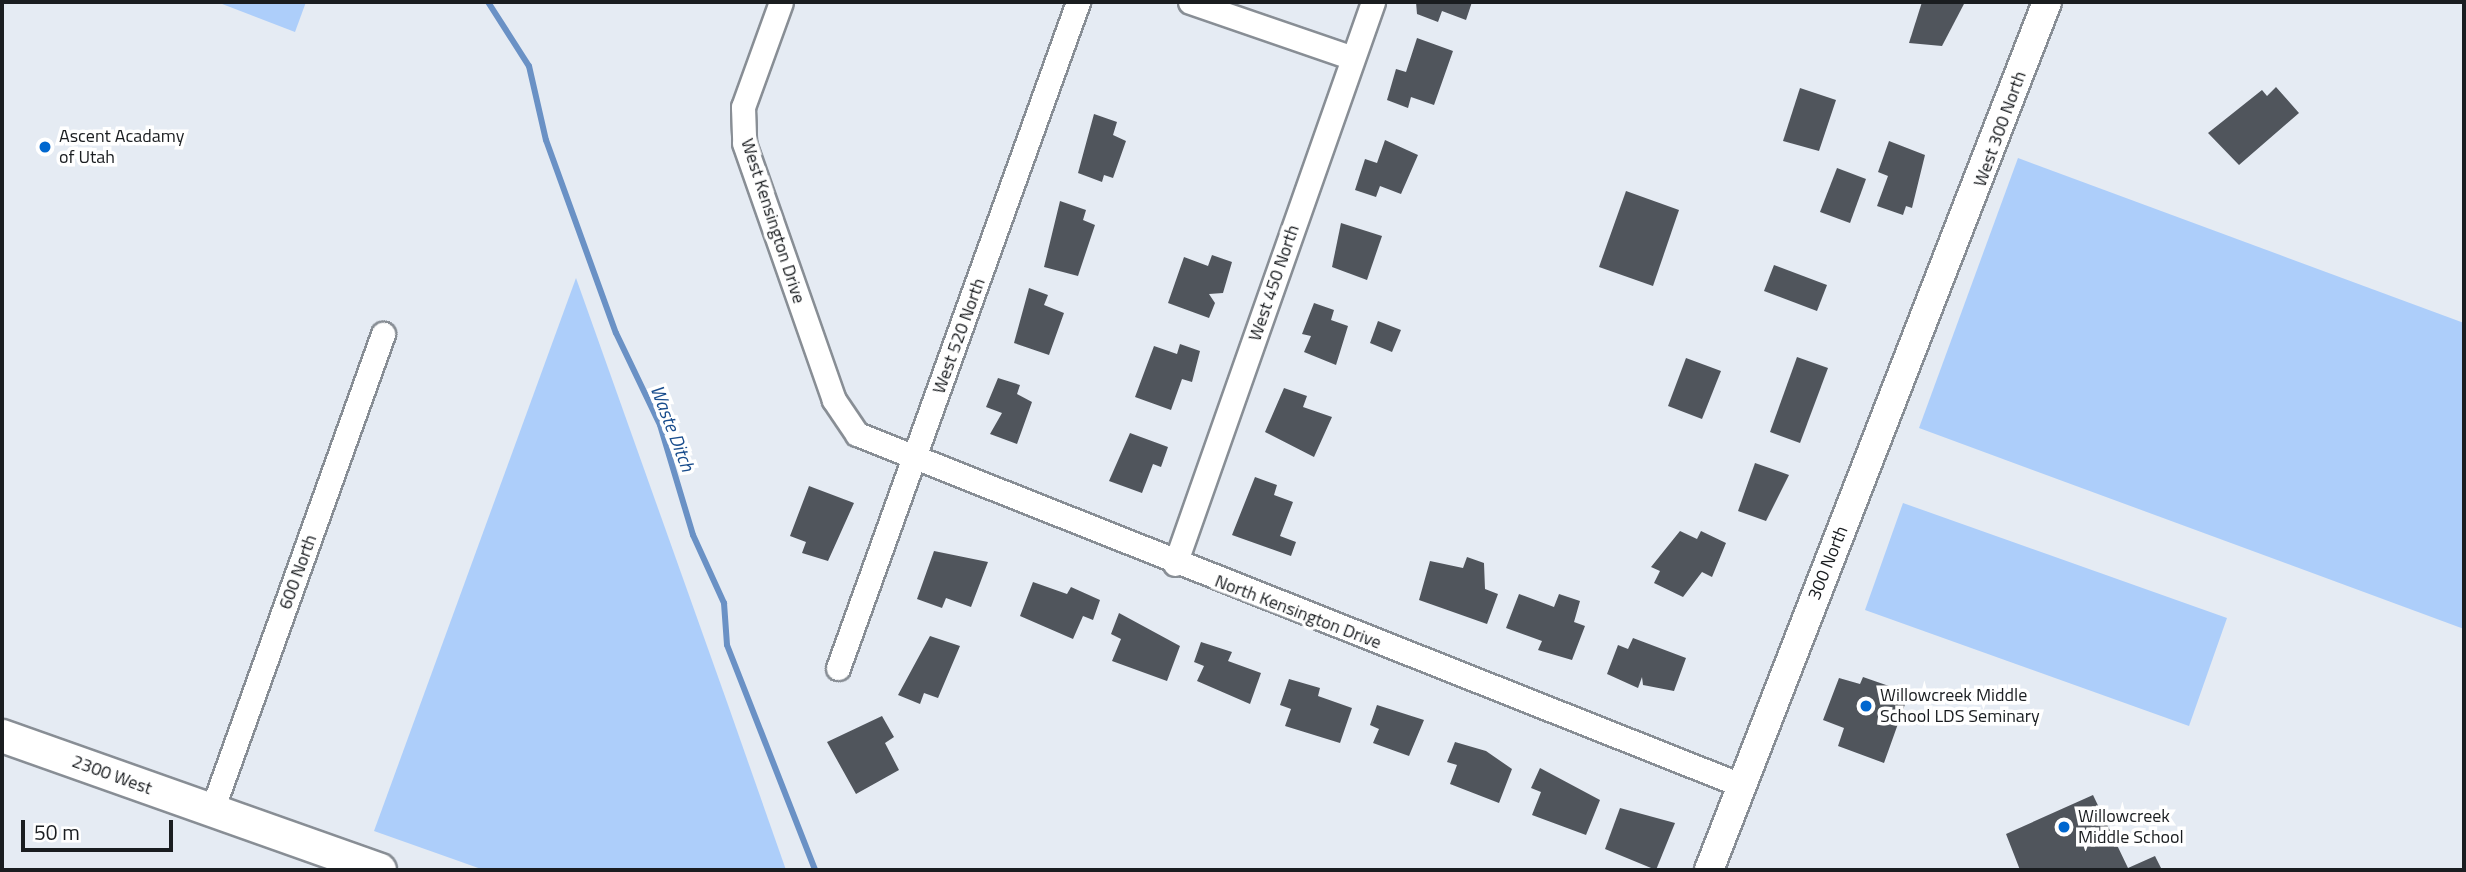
<!DOCTYPE html>
<html>
<head>
<meta charset="utf-8">
<style>
	body { margin:0 }
	#map { position:relative; width:2466px; height:872px; overflow:hidden; background:#e5ebf3; font-family:"Titillium Web",sans-serif }
	div>[style] { position:absolute }
	.green>* { inset:0; background:#adcefa }
	.stream>* { height:6px; margin:-3px; padding:0 3px; transform-origin:3px; border-radius:3px; background:#6a91c5 }
	.building>* { inset:0; background:#50555c }
	.roads { filter:drop-shadow(2px 0 #888e95) drop-shadow(-2px 0 #888e95) drop-shadow(0 2px #888e95) drop-shadow(0 -2px #888e95) }
	.minor>* { height:23px; margin:-11.5px; padding:0 11.5px; transform-origin:11.5px; border-radius:11.5px; background:#fff }
	.tertiary>* { height:28px; margin:-14px; padding:0 14px; transform-origin:14px; border-radius:14px; background:#fff }
	.secondary>* { height:32px; margin:-16px; padding:0 16px; transform-origin:16px; border-radius:16px; background:#fff }
	.dots>* { width:19px; height:19px; translate:-50% -50%; box-sizing:border-box; border:4px solid #fff; border-radius:50% }
	span { translate:-50% -50%; white-space:nowrap; text-align:center; line-height:1.15; -webkit-text-stroke:7px #fff; paint-order:stroke }
	.street-label { font-size:18px; color:#1a1d20 }
	.poi-label { font-size:18px; color:#1a1d20 }
	.left { translate:0 -50%; text-align:left }
	.water-label { font-size:19px; color:#184c8c; font-style:italic }
	.frame { position:absolute; inset:0; border:4px solid #1a1d20; pointer-events:none }
	.scale { position:absolute; left:21px; top:820px; width:152px; height:32px; box-sizing:border-box; border:4px solid #1a1d20; border-top:0; padding-left:9px; font-size:21px; line-height:24px; white-space:nowrap; color:#1a1d20; -webkit-text-stroke:5px #fff; paint-order:stroke }
</style>
</head>
<body>
<div id="map">
	<div class="green">
		<div style="clip-path:polygon(217px 2px,306px 2px,295px 32px)"></div>
		<div style="clip-path:polygon(2018px 158px,2464px 323px,2464px 629px,1919px 428px)"></div>
		<div style="clip-path:polygon(576px 278px,727px 702px,786px 870px,484px 870px,374px 831px)"></div>
		<div style="clip-path:polygon(1903px 503px,2227px 618px,2189px 726px,1865px 610px)"></div>
	</div>
	<div class="stream">
		<div style="left:488px;top:2px;width:76px;rotate:57.4deg"></div>
		<div style="left:529px;top:66px;width:76px;rotate:77.1deg"></div>
		<div style="left:546px;top:140px;width:205px;rotate:70.1deg"></div>
		<div style="left:616px;top:333px;width:102px;rotate:64.4deg"></div>
		<div style="left:660px;top:425px;width:115px;rotate:73.3deg"></div>
		<div style="left:693px;top:535px;width:75px;rotate:65.5deg"></div>
		<div style="left:724px;top:603px;width:42px;rotate:85.9deg"></div>
		<div style="left:727px;top:645px;width:242px;rotate:68.6deg"></div>
	</div>
	<div class="building">
		<div style="clip-path:polygon(1416px 2px,1472px 2px,1466px 20px,1442px 11px,1438px 22px,1417px 14px)"></div>
		<div style="clip-path:polygon(1922px 2px,1965px 2px,1942px 46px,1909px 43px)"></div>
		<div style="clip-path:polygon(1417px 38px,1453px 51px,1434px 105px,1411px 97px,1408px 108px,1387px 100px,1396px 69px,1406px 72px)"></div>
		<div style="clip-path:polygon(2276px 87px,2299px 113px,2239px 165px,2208px 133px,2262px 90px,2267px 96px)"></div>
		<div style="clip-path:polygon(1800px 88px,1836px 100px,1819px 151px,1783px 141px)"></div>
		<div style="clip-path:polygon(1094px 114px,1117px 122px,1113px 135px,1126px 141px,1113px 178px,1104px 175px,1102px 182px,1078px 173px)"></div>
		<div style="clip-path:polygon(1385px 140px,1418px 155px,1401px 194px,1380px 186px,1376px 197px,1355px 190px,1365px 159px,1377px 163px)"></div>
		<div style="clip-path:polygon(1889px 141px,1925px 155px,1912px 208px,1906px 206px,1903px 215px,1877px 206px,1888px 176px,1878px 172px)"></div>
		<div style="clip-path:polygon(1837px 168px,1866px 179px,1850px 223px,1820px 212px)"></div>
		<div style="clip-path:polygon(1626px 191px,1679px 210px,1653px 286px,1599px 267px)"></div>
		<div style="clip-path:polygon(1060px 201px,1086px 210px,1083px 220px,1095px 225px,1078px 276px,1044px 267px)"></div>
		<div style="clip-path:polygon(1341px 223px,1382px 236px,1367px 280px,1332px 267px)"></div>
		<div style="clip-path:polygon(1212px 255px,1232px 262px,1223px 293px,1209px 294px,1215px 303px,1209px 318px,1168px 303px,1184px 257px,1208px 266px)"></div>
		<div style="clip-path:polygon(1774px 265px,1827px 285px,1817px 311px,1764px 291px)"></div>
		<div style="clip-path:polygon(1029px 288px,1048px 295px,1044px 305px,1064px 313px,1049px 355px,1014px 343px)"></div>
		<div style="clip-path:polygon(1314px 303px,1334px 310px,1331px 320px,1348px 326px,1336px 365px,1304px 352px,1311px 336px,1302px 334px)"></div>
		<div style="clip-path:polygon(1378px 321px,1401px 330px,1392px 352px,1370px 343px)"></div>
		<div style="clip-path:polygon(1180px 344px,1200px 351px,1192px 382px,1182px 379px,1171px 410px,1135px 397px,1154px 346px,1177px 354px)"></div>
		<div style="clip-path:polygon(1797px 357px,1828px 368px,1800px 443px,1770px 432px)"></div>
		<div style="clip-path:polygon(1686px 358px,1721px 371px,1702px 419px,1668px 406px)"></div>
		<div style="clip-path:polygon(998px 378px,1020px 385px,1017px 394px,1032px 402px,1017px 444px,990px 434px,1002px 413px,986px 407px)"></div>
		<div style="clip-path:polygon(1284px 388px,1307px 396px,1303px 407px,1332px 417px,1314px 457px,1265px 432px)"></div>
		<div style="clip-path:polygon(1130px 433px,1168px 447px,1161px 467px,1153px 464px,1142px 493px,1109px 481px)"></div>
		<div style="clip-path:polygon(1755px 463px,1789px 475px,1766px 521px,1738px 511px)"></div>
		<div style="clip-path:polygon(1255px 477px,1277px 485px,1274px 495px,1293px 502px,1280px 536px,1296px 542px,1291px 556px,1232px 535px)"></div>
		<div style="clip-path:polygon(809px 486px,854px 503px,828px 561px,802px 553px,806px 542px,790px 536px)"></div>
		<div style="clip-path:polygon(1680px 531px,1697px 539px,1701px 531px,1726px 543px,1712px 577px,1702px 572px,1683px 597px,1654px 583px,1660px 571px,1651px 567px)"></div>
		<div style="clip-path:polygon(934px 551px,988px 562px,971px 607px,946px 598px,942px 608px,917px 599px)"></div>
		<div style="clip-path:polygon(1467px 557px,1484px 563px,1485px 589px,1498px 594px,1487px 624px,1419px 600px,1430px 561px,1463px 568px)"></div>
		<div style="clip-path:polygon(1033px 582px,1067px 594px,1071px 587px,1100px 600px,1093px 620px,1083px 616px,1073px 639px,1020px 616px)"></div>
		<div style="clip-path:polygon(1519px 594px,1554px 607px,1559px 594px,1580px 601px,1574px 622px,1585px 626px,1572px 660px,1538px 650px,1542px 641px,1506px 628px)"></div>
		<div style="clip-path:polygon(1119px 613px,1180px 646px,1167px 681px,1112px 661px,1121px 639px,1111px 634px)"></div>
		<div style="clip-path:polygon(930px 636px,960px 646px,938px 698px,924px 693px,920px 704px,898px 695px)"></div>
		<div style="clip-path:polygon(1633px 638px,1686px 658px,1674px 691px,1643px 685px,1642px 677px,1638px 688px,1607px 674px,1618px 645px,1628px 649px)"></div>
		<div style="clip-path:polygon(1201px 642px,1232px 652px,1228px 661px,1261px 673px,1250px 704px,1197px 681px,1204px 666px,1194px 662px)"></div>
		<div style="clip-path:polygon(1863px 677px,1909px 693px,1884px 763px,1838px 746px,1844px 728px,1823px 720px,1839px 678px,1860px 684px)"></div>
		<div style="clip-path:polygon(1289px 679px,1320px 688px,1318px 696px,1352px 708px,1340px 743px,1285px 726px,1291px 709px,1280px 705px)"></div>
		<div style="clip-path:polygon(1377px 705px,1424px 720px,1409px 756px,1373px 743px,1379px 729px,1370px 725px)"></div>
		<div style="clip-path:polygon(882px 716px,894px 737px,885px 743px,899px 770px,856px 794px,827px 742px)"></div>
		<div style="clip-path:polygon(1455px 742px,1486px 751px,1512px 769px,1499px 803px,1450px 784px,1457px 765px,1447px 762px)"></div>
		<div style="clip-path:polygon(1540px 768px,1600px 800px,1586px 835px,1532px 815px,1541px 792px,1531px 788px)"></div>
		<div style="clip-path:polygon(2093px 795px,2128px 868px,2155px 856px,2162px 870px,2020px 870px,2006px 834px)"></div>
		<div style="clip-path:polygon(1620px 808px,1675px 823px,1656px 870px,1605px 849px)"></div>
	</div>
	<div class="roads">
		<div class="minor">
			<div style="left:781px;top:2px;width:112px;rotate:109.9deg"></div>
			<div style="left:743px;top:107px;width:36px;rotate:88deg"></div>
			<div style="left:744px;top:143px;width:272px;rotate:70.7deg"></div>
			<div style="left:834px;top:400px;width:41px;rotate:55.9deg"></div>
			<div style="left:857px;top:434px;width:951px;rotate:21.66deg"></div>
			<div style="left:1190px;top:2px;width:172px;rotate:19deg"></div>
			<div style="left:1175px;top:564px;width:596px;rotate:-70.59deg"></div>
			<div style="left:838px;top:668px;width:708px;rotate:-70.18deg"></div>
			<div style="left:212px;top:810px;width:506px;rotate:-70.24deg"></div>
		</div>
		<div class="tertiary">
			<div style="left:1709px;top:870px;width:931px;rotate:-68.72deg"></div>
		</div>
		<div class="secondary">
			<div style="left:2px;top:736px;width:401px;rotate:19.5deg"></div>
		</div>
	</div>
	<div class="dots">
		<div style="left:45px;top:147px;background:#0067cf"></div>
		<div style="left:1866px;top:706px;background:#0067cf"></div>
		<div style="left:2064px;top:827px;background:#0067cf"></div>
	</div>
	<div class="street-label">
		<span style="left:2000px;top:129px;rotate:-70deg">West 300 North</span>
		<span style="left:773px;top:221px;rotate:72deg">West Kensington Drive</span>
		<span style="left:1274px;top:283px;rotate:-71deg">West 450 North</span>
		<span style="left:959px;top:336px;rotate:-70deg">West 520 North</span>
		<span style="left:1828px;top:563px;rotate:-68deg">300 North</span>
		<span style="left:298px;top:572px;rotate:-70deg">600 North</span>
		<span style="left:1298px;top:612px;rotate:21deg">North Kensington Drive</span>
		<span style="left:112px;top:775px;rotate:20deg">2300 West</span>
	</div>
	<div class="poi-label">
		<span class="left" style="left:59px;top:147px">Ascent Acadamy<br>of Utah</span>
		<span class="left" style="left:1880px;top:706px">Willowcreek Middle<br>School LDS Seminary</span>
		<span class="left" style="left:2078px;top:827px">Willowcreek<br>Middle School</span>
	</div>
	<div class="water-label">
		<span style="left:673px;top:428px;rotate:69deg">Waste Ditch</span>
	</div>
	<div class="frame"></div>
	<div class="scale">50 m</div>
</div>
</body>
</html>
